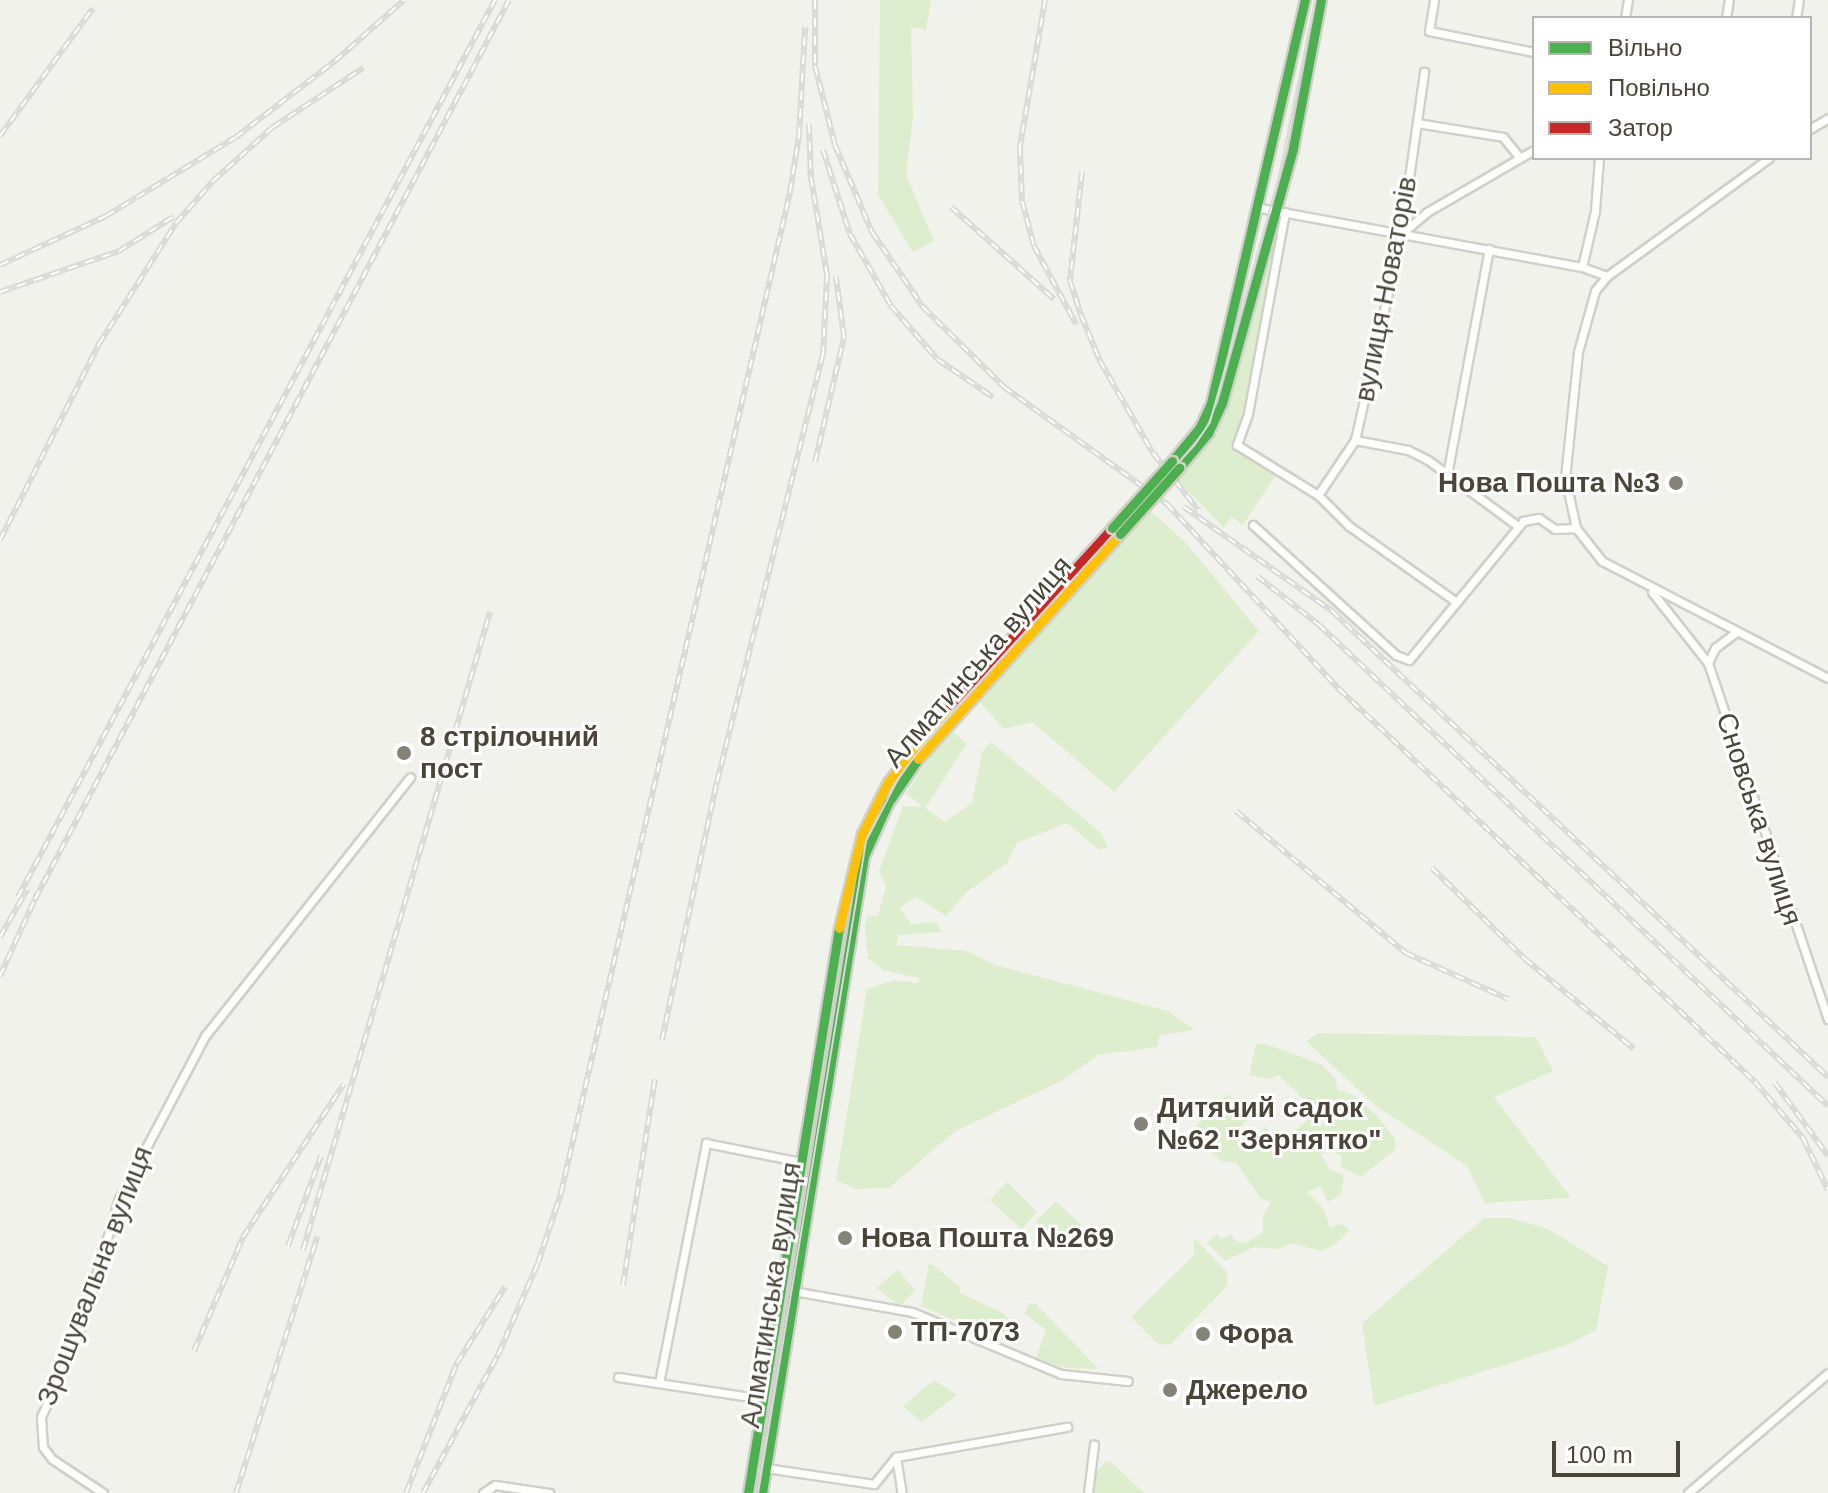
<!DOCTYPE html>
<html>
<head>
<meta charset="utf-8">
<style>
	body { margin:0 }
	#map { position:relative; width:1828px; height:1493px; overflow:hidden; background:#f2f2ed; font-family:Arial,sans-serif }
	div>[style] { position:absolute }
	.green>* { inset:0; background:#dceecd }
	.roads { filter:drop-shadow(2px 0 #d0d0ca) drop-shadow(-2px 0 #d0d0ca) drop-shadow(0 2px #d0d0ca) drop-shadow(0 -2px #d0d0ca) }
	.street>* { height:7px; margin:-3.5px; padding:0 3.5px; transform-origin:3.5px; border-radius:3.5px; background:#fdfdfc }
	.fast>* { height:9px; margin:-4.5px; padding:0 4.5px; transform-origin:4.5px; border-radius:4.5px; background:#4caf50 }
	.slow>* { height:9px; margin:-4.5px; padding:0 4.5px; transform-origin:4.5px; border-radius:4.5px; background:#ffc107 }
	.jam>* { height:9px; margin:-4.5px; padding:0 4.5px; transform-origin:4.5px; border-radius:4.5px; background:#c62828 }
	.tram>* { height:2px; margin:-1px; padding:0 1px; transform-origin:1px; border-radius:1px; background:#dadad9 }
	.rail>* { height:6px; margin-top:-3px; transform-origin:0; background:repeating-linear-gradient(90deg,#fff 0 9px,#dadad9 0 18px); box-sizing:border-box; border-block:2px solid #dadad9 }
	.bridges { filter:drop-shadow(2px 0 #d2d0c4) drop-shadow(-2px 0 #d2d0c4) drop-shadow(0 2px #d2d0c4) drop-shadow(0 -2px #d2d0c4) }
	.fast-bridge>* { height:9px; margin:-4.5px; padding:0 4.5px; transform-origin:4.5px; border-radius:4.5px; background:#4caf50 }
	.dots>* { width:22px; height:22px; translate:-50% -50%; box-sizing:border-box; border:4px solid #fff; border-radius:50% }
	span { translate:-50% -50%; white-space:nowrap; text-align:center; line-height:1.15; -webkit-text-stroke:6px #fff; paint-order:stroke }
	.street-label { font-size:28px; color:#4a4538 }
	.poi-label { font-size:28px; color:#4a4538; font-weight:700 }
	.right { translate:-100% -50%; text-align:right }
	.left { translate:0 -50%; text-align:left }
	.legend { position:absolute; left:1532px; top:16px; width:280px; height:144px; box-sizing:border-box; background:#fff; border:2px solid #b7b5af; margin:0; padding:10px 14px; list-style:none; font-size:24px; color:#4a4538 }
	.legend li { display:flex; align-items:center; gap:16px; height:40px }
	.legend b { width:40px; border:2px solid #b7b5af }
	.scale { position:absolute; left:1552px; top:1441px; width:128px; height:36px; box-sizing:border-box; border:4px solid #4a4538; border-top:0; padding-left:10px; font-size:24px; line-height:28px; white-space:nowrap; color:#4a4538; -webkit-text-stroke:6px #fff; paint-order:stroke }
</style>
</head>
<body>
<div id="map">
	<div class="green">
		<div style="clip-path:polygon(880px 0,931px 0,926px 30px,911px 27px,913px 117px,906px 175px,934px 241px,913px 252px,878px 195px)"></div>
		<div style="clip-path:polygon(1279px 223px,1242px 418px,1232px 444px,1236px 452px,1277px 473px,1243px 525px,1231px 517px,1224px 528px,1175px 478px,1219px 422px)"></div>
		<div style="clip-path:polygon(1151px 511px,1186px 543px,1259px 631px,1114px 792px,1032px 722px,1004px 729px,979px 701px)"></div>
		<div style="clip-path:polygon(954px 732px,967px 744px,925px 808px,945px 822px,972px 803px,982px 752px,991px 742px,1100px 832px,1108px 847px,1099px 850px,1067px 823px,1017px 843px,1007px 863px,966px 893px,946px 916px,916px 897px,899px 908px,911px 924px,937px 922px,941px 932px,898px 935px,897px 945px,967px 951px,995px 965px,1168px 1011px,1195px 1030px,1160px 1035px,1157px 1047px,1098px 1055px,1063px 1080px,954px 1132px,889px 1188px,855px 1189px,836px 1180px,867px 989px,894px 980px,918px 983px,919px 978px,883px 970px,868px 958px,865px 926px,868px 915px,878px 916px,886px 886px,879px 871px,903px 806px,923px 807px,906px 794px,931px 755px)"></div>
		<div style="clip-path:polygon(1318px 1033px,1536px 1037px,1553px 1071px,1494px 1097px,1571px 1198px,1485px 1203px,1467px 1166px,1376px 1106px,1306px 1041px)"></div>
		<div style="clip-path:polygon(1263px 1043px,1321px 1064px,1336px 1079px,1337px 1089px,1353px 1095px,1377px 1116px,1395px 1139px,1396px 1149px,1361px 1177px,1341px 1167px,1341px 1156px,1331px 1150px,1321px 1155px,1330px 1170px,1344px 1175px,1341px 1195px,1328px 1202px,1320px 1186px,1307px 1192px,1323px 1208px,1330px 1227px,1342px 1224px,1350px 1230px,1334px 1245px,1321px 1251px,1291px 1243px,1279px 1249px,1254px 1247px,1225px 1261px,1207px 1243px,1217px 1234px,1221px 1239px,1231px 1235px,1239px 1243px,1249px 1241px,1263px 1232px,1263px 1215px,1271px 1202px,1261px 1199px,1237px 1163px,1221px 1161px,1205px 1146px,1184px 1139px,1226px 1095px,1259px 1106px,1236px 1133px,1248px 1144px,1265px 1127px,1282px 1144px,1306px 1121px,1318px 1118px,1324px 1125px,1331px 1121px,1327px 1110px,1309px 1104px,1278px 1075px,1271px 1079px,1249px 1075px,1256px 1044px)"></div>
		<div style="clip-path:polygon(1007px 1182px,1037px 1212px,1021px 1229px,990px 1200px)"></div>
		<div style="clip-path:polygon(1056px 1201px,1081px 1225px,1060px 1246px,1035px 1222px)"></div>
		<div style="clip-path:polygon(1484px 1218px,1510px 1218px,1548px 1229px,1608px 1266px,1596px 1330px,1567px 1345px,1374px 1406px,1362px 1323px)"></div>
		<div style="clip-path:polygon(1194px 1238px,1227px 1272px,1228px 1285px,1171px 1344px,1159px 1345px,1131px 1317px,1194px 1255px)"></div>
		<div style="clip-path:polygon(929px 1262px,960px 1287px,960px 1293px,1003px 1313px,1011px 1323px,1005px 1334px,994px 1337px,921px 1306px)"></div>
		<div style="clip-path:polygon(898px 1270px,915px 1290px,900px 1306px,876px 1288px)"></div>
		<div style="clip-path:polygon(1029px 1303px,1036px 1304px,1099px 1369px,1066px 1368px,1036px 1358px,1046px 1330px,1025px 1314px)"></div>
		<div style="clip-path:polygon(934px 1380px,957px 1395px,922px 1422px,903px 1406px)"></div>
		<div style="clip-path:polygon(1106px 1461px,1112px 1463px,1144px 1493px,1093px 1493px,1093px 1476px)"></div>
	</div>
	<div class="roads">
		<div class="street">
			<div style="left:1434px;top:0;width:31px;rotate:99deg"></div>
			<div style="left:1429px;top:31px;width:107px;rotate:11.3deg"></div>
			<div style="left:1625px;top:18px;width:18px;rotate:-81deg"></div>
			<div style="left:1726px;top:18px;width:18px;rotate:-81deg"></div>
			<div style="left:1796px;top:18px;width:18px;rotate:-81deg"></div>
			<div style="left:1417px;top:123px;width:87px;rotate:9.2deg"></div>
			<div style="left:1503px;top:137px;width:27px;rotate:51deg"></div>
			<div style="left:1810px;top:129px;width:21px;rotate:-31deg"></div>
			<div style="left:1769px;top:158px;width:200px;rotate:143.9deg"></div>
			<div style="left:1607px;top:276px;width:19px;rotate:129deg"></div>
			<div style="left:1595px;top:291px;width:63px;rotate:105.6deg"></div>
			<div style="left:1578px;top:352px;width:126px;rotate:95.9deg"></div>
			<div style="left:1565px;top:477px;width:52px;rotate:77.8deg"></div>
			<div style="left:1576px;top:528px;width:42px;rotate:51.8deg"></div>
			<div style="left:1602px;top:561px;width:254px;rotate:27.4deg"></div>
			<div style="left:1260px;top:208px;width:327px;rotate:10.4deg"></div>
			<div style="left:1582px;top:267px;width:27px;rotate:20deg"></div>
			<div style="left:1285px;top:212px;width:205px;rotate:100.4deg"></div>
			<div style="left:1248px;top:414px;width:33px;rotate:110deg"></div>
			<div style="left:1237px;top:445px;width:95px;rotate:31.7deg"></div>
			<div style="left:1318px;top:495px;width:44px;rotate:45deg"></div>
			<div style="left:1349px;top:526px;width:130px;rotate:35.3deg"></div>
			<div style="left:1401px;top:234px;width:34px;rotate:-40deg"></div>
			<div style="left:1427px;top:212px;width:124px;rotate:-30.1deg"></div>
			<div style="left:1582px;top:267px;width:57px;rotate:-76.9deg"></div>
			<div style="left:1595px;top:211px;width:53px;rotate:-85.7deg"></div>
			<div style="left:1355px;top:440px;width:54px;rotate:10.7deg"></div>
			<div style="left:1408px;top:450px;width:22px;rotate:27deg"></div>
			<div style="left:1428px;top:460px;width:112px;rotate:36.3deg"></div>
			<div style="left:1447px;top:475px;width:230px;rotate:-79.5deg"></div>
			<div style="left:1318px;top:495px;width:66px;rotate:-56.1deg"></div>
			<div style="left:1355px;top:440px;width:211px;rotate:-77.4deg"></div>
			<div style="left:1401px;top:234px;width:164px;rotate:-81.9deg"></div>
			<div style="left:1253px;top:525px;width:193px;rotate:42.3deg"></div>
			<div style="left:1396px;top:655px;width:14px;rotate:21deg"></div>
			<div style="left:1409px;top:660px;width:180px;rotate:-50.6deg"></div>
			<div style="left:1523px;top:521px;width:16px;rotate:-11deg"></div>
			<div style="left:1539px;top:518px;width:19px;rotate:35deg"></div>
			<div style="left:1555px;top:529px;width:21px;rotate:-3deg"></div>
			<div style="left:1652px;top:592px;width:90px;rotate:51.7deg"></div>
			<div style="left:1708px;top:663px;width:376px;rotate:71.4deg"></div>
			<div style="left:1708px;top:663px;width:17px;rotate:-65deg"></div>
			<div style="left:1715px;top:648px;width:26px;rotate:-37deg"></div>
			<div style="left:793px;top:1291px;width:121px;rotate:10deg"></div>
			<div style="left:912px;top:1312px;width:161px;rotate:22.6deg"></div>
			<div style="left:1061px;top:1374px;width:67px;rotate:6deg"></div>
			<div style="left:618px;top:1377px;width:147px;rotate:8.6deg"></div>
			<div style="left:659px;top:1383px;width:245px;rotate:-78.9deg"></div>
			<div style="left:706px;top:1143px;width:97px;rotate:11.3deg"></div>
			<div style="left:896px;top:1457px;width:36px;rotate:81deg"></div>
			<div style="left:766px;top:1468px;width:109px;rotate:8.4deg"></div>
			<div style="left:874px;top:1484px;width:35px;rotate:-51deg"></div>
			<div style="left:896px;top:1457px;width:174px;rotate:-10deg"></div>
			<div style="left:103px;top:1493px;width:61px;rotate:-146.3deg"></div>
			<div style="left:52px;top:1459px;width:15px;rotate:-127deg"></div>
			<div style="left:43px;top:1447px;width:30px;rotate:-94deg"></div>
			<div style="left:41px;top:1417px;width:93px;rotate:-65.9deg"></div>
			<div style="left:79px;top:1332px;width:139px;rotate:-73.3deg"></div>
			<div style="left:119px;top:1199px;width:184px;rotate:-62.2deg"></div>
			<div style="left:205px;top:1036px;width:330px;rotate:-51.6deg"></div>
			<div style="left:483px;top:1493px;width:14px;rotate:-34deg"></div>
			<div style="left:495px;top:1485px;width:55px;rotate:8.4deg"></div>
			<div style="left:1088px;top:1493px;width:49px;rotate:-83deg"></div>
			<div style="left:1688px;top:1493px;width:184px;rotate:-40.6deg"></div>
		</div>
		<div class="fast">
			<div style="left:1172px;top:461px;width:44px;rotate:-50.5deg"></div>
			<div style="left:1200px;top:427px;width:26px;rotate:-65deg"></div>
			<div style="left:1211px;top:403px;width:414px;rotate:-76.9deg"></div>
			<div style="left:1179px;top:468px;width:45px;rotate:-50.4deg"></div>
			<div style="left:1208px;top:433px;width:33px;rotate:-65deg"></div>
			<div style="left:1222px;top:403px;width:265px;rotate:-74.4deg"></div>
			<div style="left:1293px;top:148px;width:151px;rotate:-79.3deg"></div>
			<div style="left:748px;top:1493px;width:572px;rotate:-80.85deg"></div>
			<div style="left:762px;top:1493px;width:645px;rotate:-80.9deg"></div>
			<div style="left:864px;top:856px;width:58px;rotate:-65.6deg"></div>
			<div style="left:888px;top:803px;width:53px;rotate:-55.7deg"></div>
		</div>
		<div class="slow">
			<div style="left:918px;top:759px;width:302px;rotate:-48.1deg"></div>
			<div style="left:839px;top:928px;width:97px;rotate:-76.3deg"></div>
			<div style="left:862px;top:834px;width:58px;rotate:-63.4deg"></div>
			<div style="left:888px;top:782px;width:99px;rotate:-51.2deg"></div>
		</div>
		<div class="jam">
			<div style="left:950px;top:705px;width:240px;rotate:-47.5deg"></div>
		</div>
	</div>
	<div class="tram">
		<div style="left:758px;top:1493px;width:661px;rotate:-80.59deg"></div>
		<div style="left:866px;top:841px;width:72px;rotate:-62.7deg"></div>
		<div style="left:899px;top:777px;width:48px;rotate:-52.7deg"></div>
		<div style="left:928px;top:739px;width:396px;rotate:-47.8deg"></div>
		<div style="left:1194px;top:446px;width:29px;rotate:-56deg"></div>
		<div style="left:1210px;top:422px;width:255px;rotate:-74.3deg"></div>
		<div style="left:1279px;top:176px;width:180px;rotate:-78.4deg"></div>
	</div>
	<div class="rail">
		<div style="left:815px;top:0;width:66px;rotate:90deg"></div>
		<div style="left:815px;top:66px;width:81px;rotate:75.8deg"></div>
		<div style="left:835px;top:145px;width:95px;rotate:67deg"></div>
		<div style="left:872px;top:232px;width:91px;rotate:55.8deg"></div>
		<div style="left:923px;top:307px;width:114px;rotate:44.6deg"></div>
		<div style="left:1004px;top:387px;width:201px;rotate:35.7deg"></div>
		<div style="left:1167px;top:504px;width:253px;rotate:47.1deg"></div>
		<div style="left:1339px;top:689px;width:572px;rotate:43.37deg"></div>
		<div style="left:1755px;top:1082px;width:74px;rotate:49.4deg"></div>
		<div style="left:1803px;top:1138px;width:58px;rotate:64.3deg"></div>
		<div style="left:1045px;top:0;width:149px;rotate:99.7deg"></div>
		<div style="left:1020px;top:147px;width:54px;rotate:87.9deg"></div>
		<div style="left:1022px;top:201px;width:47px;rotate:75.1deg"></div>
		<div style="left:1034px;top:246px;width:89px;rotate:61.7deg"></div>
		<div style="left:809px;top:124px;width:56px;rotate:88deg"></div>
		<div style="left:0;top:136px;width:158px;rotate:-54deg"></div>
		<div style="left:823px;top:150px;width:88px;rotate:72.2deg"></div>
		<div style="left:850px;top:234px;width:83px;rotate:60.3deg"></div>
		<div style="left:891px;top:306px;width:70px;rotate:49deg"></div>
		<div style="left:937px;top:359px;width:68px;rotate:34.2deg"></div>
		<div style="left:1082px;top:172px;width:110px;rotate:96.3deg"></div>
		<div style="left:1070px;top:281px;width:36px;rotate:72deg"></div>
		<div style="left:1081px;top:315px;width:50px;rotate:67.6deg"></div>
		<div style="left:1100px;top:361px;width:106px;rotate:60.1deg"></div>
		<div style="left:1153px;top:453px;width:74px;rotate:51.6deg"></div>
		<div style="left:951px;top:207px;width:138px;rotate:41.8deg"></div>
		<div style="left:0;top:265px;width:117px;rotate:-24.8deg"></div>
		<div style="left:106px;top:216px;width:152px;rotate:-31.3deg"></div>
		<div style="left:236px;top:137px;width:125px;rotate:-37.5deg"></div>
		<div style="left:335px;top:61px;width:92px;rotate:-41.5deg"></div>
		<div style="left:0;top:292px;width:126px;rotate:-19deg"></div>
		<div style="left:119px;top:251px;width:64px;rotate:-32.2deg"></div>
		<div style="left:815px;top:462px;width:128px;rotate:-76.9deg"></div>
		<div style="left:844px;top:337px;width:61px;rotate:-97.6deg"></div>
		<div style="left:1184px;top:507px;width:181px;rotate:35.1deg"></div>
		<div style="left:1332px;top:611px;width:681px;rotate:43.21deg"></div>
		<div style="left:0;top:540px;width:220px;rotate:-63.2deg"></div>
		<div style="left:99px;top:344px;width:143px;rotate:-57.5deg"></div>
		<div style="left:176px;top:223px;width:56px;rotate:-48.6deg"></div>
		<div style="left:213px;top:181px;width:81px;rotate:-42deg"></div>
		<div style="left:273px;top:127px;width:108px;rotate:-33.2deg"></div>
		<div style="left:1257px;top:576px;width:79px;rotate:38.3deg"></div>
		<div style="left:1319px;top:625px;width:700px;rotate:43.38deg"></div>
		<div style="left:1236px;top:811px;width:222px;rotate:39.9deg"></div>
		<div style="left:1406px;top:953px;width:112px;rotate:24.3deg"></div>
		<div style="left:1432px;top:868px;width:130px;rotate:44.4deg"></div>
		<div style="left:1525px;top:959px;width:141px;rotate:39.5deg"></div>
		<div style="left:18px;top:897px;width:1016px;rotate:-62deg"></div>
		<div style="left:0;top:937px;width:56px;rotate:-60.3deg"></div>
		<div style="left:0;top:976px;width:85px;rotate:-65.6deg"></div>
		<div style="left:35px;top:899px;width:1016px;rotate:-62.2deg"></div>
		<div style="left:662px;top:1040px;width:264px;rotate:-78deg"></div>
		<div style="left:717px;top:782px;width:440px;rotate:-76.1deg"></div>
		<div style="left:823px;top:355px;width:80px;rotate:-87.1deg"></div>
		<div style="left:827px;top:275px;width:105px;rotate:-99.3deg"></div>
		<div style="left:1775px;top:1083px;width:90px;rotate:54deg"></div>
		<div style="left:288px;top:1246px;width:96px;rotate:-69.9deg"></div>
		<div style="left:303px;top:1250px;width:665px;rotate:-73.66deg"></div>
		<div style="left:623px;top:1285px;width:208px;rotate:-81.2deg"></div>
		<div style="left:194px;top:1351px;width:124px;rotate:-66.7deg"></div>
		<div style="left:243px;top:1237px;width:183px;rotate:-56.6deg"></div>
		<div style="left:236px;top:1493px;width:269px;rotate:-72.4deg"></div>
		<div style="left:406px;top:1493px;width:140px;rotate:-68.6deg"></div>
		<div style="left:457px;top:1363px;width:90px;rotate:-57.7deg"></div>
		<div style="left:423px;top:1493px;width:157px;rotate:-61.5deg"></div>
		<div style="left:498px;top:1355px;width:100px;rotate:-66.5deg"></div>
		<div style="left:538px;top:1263px;width:74px;rotate:-71.8deg"></div>
		<div style="left:561px;top:1193px;width:1027px;rotate:-77.11deg"></div>
		<div style="left:790px;top:192px;width:57px;rotate:-80.9deg"></div>
		<div style="left:799px;top:136px;width:109px;rotate:-86.8deg"></div>
	</div>
	<div class="bridges">
		<div class="fast-bridge">
			<div style="left:1112px;top:528px;width:90px;rotate:-48.2deg"></div>
			<div style="left:1120px;top:534px;width:89px;rotate:-48.2deg"></div>
		</div>
	</div>
	<div class="dots">
		<div style="left:1676px;top:483px;background:#858277"></div>
		<div style="left:404px;top:753px;background:#858277"></div>
		<div style="left:1141px;top:1124px;background:#858277"></div>
		<div style="left:845px;top:1238px;background:#858277"></div>
		<div style="left:895px;top:1332px;background:#858277"></div>
		<div style="left:1203px;top:1334px;background:#858277"></div>
		<div style="left:1170px;top:1390px;background:#858277"></div>
	</div>
	<div class="street-label">
		<span style="left:1386px;top:289px;rotate:-79deg">вулиця Новаторів</span>
		<span style="left:978px;top:662px;rotate:-49deg">Алматинська вулиця</span>
		<span style="left:1759px;top:819px;rotate:72deg">Сновська вулиця</span>
		<span style="left:95px;top:1276px;rotate:-69deg">Зрошувальна вулиця</span>
		<span style="left:771px;top:1295px;rotate:-81deg">Алматинська вулиця</span>
	</div>
	<div class="poi-label">
		<span class="right" style="left:1660px;top:483px">Нова Пошта №3</span>
		<span class="left" style="left:420px;top:753px">8 стрілочний<br>пост</span>
		<span class="left" style="left:1157px;top:1124px">Дитячий садок<br>№62 "Зернятко"</span>
		<span class="left" style="left:861px;top:1238px">Нова Пошта №269</span>
		<span class="left" style="left:911px;top:1332px">ТП-7073</span>
		<span class="left" style="left:1219px;top:1334px">Фора</span>
		<span class="left" style="left:1186px;top:1390px">Джерело</span>
	</div>
	<ul class="legend">
	<li><b style="height:10px;background:#4caf50"></b>Вільно</li>
	<li><b style="height:10px;background:#ffc107"></b>Повільно</li>
	<li><b style="height:10px;background:#c62828"></b>Затор</li>
	</ul>
	<div class="scale">100 m</div>
</div>
</body>
</html>
